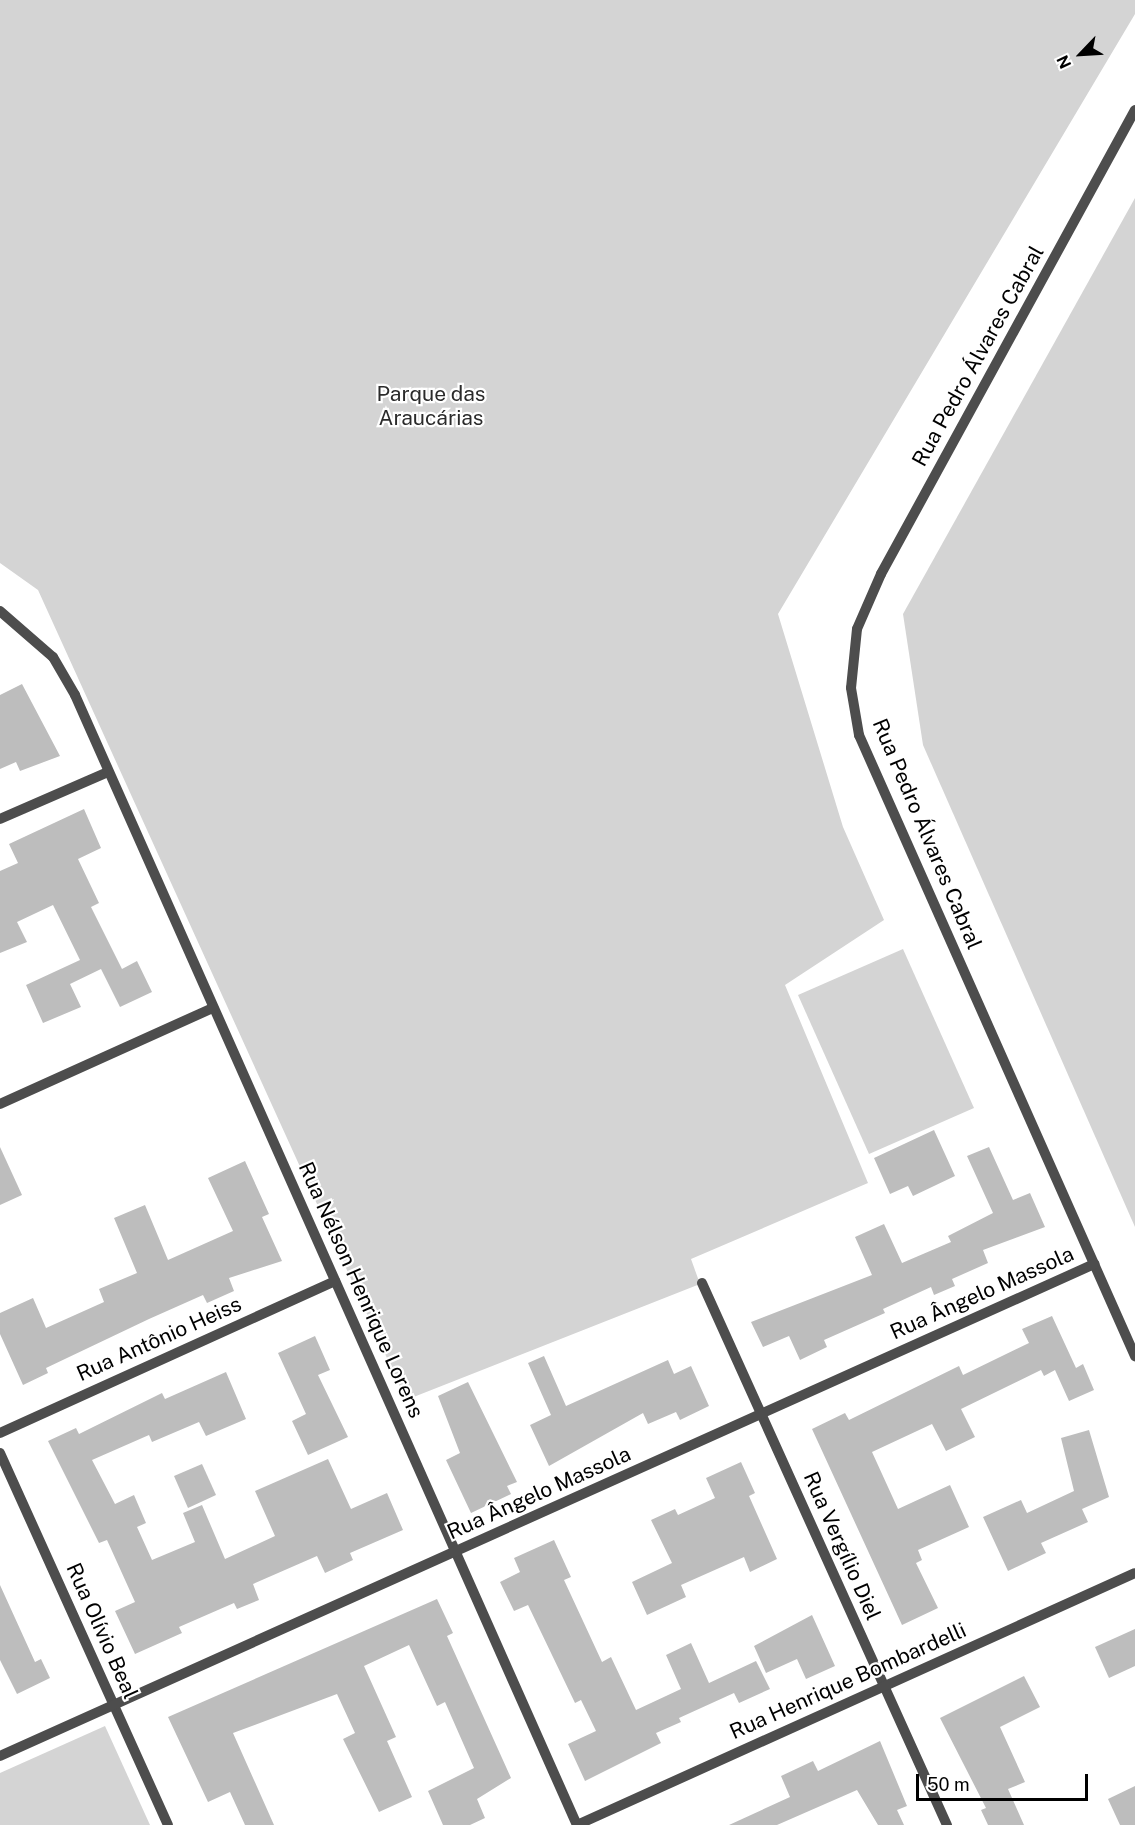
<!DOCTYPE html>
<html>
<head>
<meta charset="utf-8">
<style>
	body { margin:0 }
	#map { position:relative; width:1135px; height:1825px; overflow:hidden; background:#fff; font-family:"Public Sans",sans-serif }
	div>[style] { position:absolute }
	.green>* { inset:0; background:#d4d4d4 }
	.building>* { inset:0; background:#bdbdbd }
	.minor>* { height:10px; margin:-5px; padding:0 5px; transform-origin:5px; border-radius:5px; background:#4d4d4d }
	span { translate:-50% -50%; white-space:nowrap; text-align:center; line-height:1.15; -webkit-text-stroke:4.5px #fff; paint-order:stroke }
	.street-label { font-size:21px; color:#000 }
	.park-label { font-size:21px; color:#2b2b2b }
	.north { position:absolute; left:1051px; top:24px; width:60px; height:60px; -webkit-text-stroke:4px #fff; paint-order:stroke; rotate:245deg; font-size:16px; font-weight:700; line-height:24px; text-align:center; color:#000 }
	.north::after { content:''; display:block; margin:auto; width:21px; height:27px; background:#000; clip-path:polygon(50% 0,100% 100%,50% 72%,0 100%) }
	.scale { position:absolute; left:916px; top:1774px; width:172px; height:27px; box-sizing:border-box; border:3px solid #000; border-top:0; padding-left:8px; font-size:18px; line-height:21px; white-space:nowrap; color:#000; -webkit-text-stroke:4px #fff; paint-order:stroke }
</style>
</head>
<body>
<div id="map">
	<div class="green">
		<div style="clip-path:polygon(0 0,1135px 0,1135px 14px,778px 614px,843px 827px,884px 920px,785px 985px,868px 1183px,691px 1259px,700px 1284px,406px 1400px,38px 590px,0 563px)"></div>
		<div style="clip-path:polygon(1135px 198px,1135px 1227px,923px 745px,903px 614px)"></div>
		<div style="clip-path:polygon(903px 949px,974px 1108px,869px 1154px,798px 995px)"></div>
		<div style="clip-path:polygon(105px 1726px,150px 1825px,0 1825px,0 1773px)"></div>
	</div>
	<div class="building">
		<div style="clip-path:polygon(22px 684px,60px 756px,20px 771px,16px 762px,0 769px,0 695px)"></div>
		<div style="clip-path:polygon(84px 809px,101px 848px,78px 859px,99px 903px,91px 907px,122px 969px,137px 961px,152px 992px,120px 1007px,101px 969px,70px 984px,81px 1007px,43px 1023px,26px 985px,80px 960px,53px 905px,17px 922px,27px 942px,0 953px,0 871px,18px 863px,9px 844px)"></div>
		<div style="clip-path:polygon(934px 1130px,955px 1176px,913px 1196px,908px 1186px,890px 1194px,874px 1158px)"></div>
		<div style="clip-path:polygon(0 1147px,22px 1195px,0 1205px)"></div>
		<div style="clip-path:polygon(989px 1147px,1013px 1200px,1030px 1193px,1045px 1227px,983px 1250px,988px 1263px,952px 1279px,955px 1286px,934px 1295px,931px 1287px,883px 1309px,885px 1313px,824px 1340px,827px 1347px,800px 1360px,789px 1336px,763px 1347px,751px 1322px,872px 1275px,855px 1237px,884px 1224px,902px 1263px,951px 1242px,948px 1236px,993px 1213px,967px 1156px)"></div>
		<div style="clip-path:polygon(245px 1161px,269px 1214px,262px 1217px,282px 1261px,229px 1278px,234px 1291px,207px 1303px,203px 1295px,149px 1319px,46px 1368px,48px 1373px,23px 1385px,0 1334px,0 1313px,33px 1298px,46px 1328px,104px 1302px,99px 1289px,137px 1273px,114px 1218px,145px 1205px,168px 1260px,233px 1231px,208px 1178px)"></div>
		<div style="clip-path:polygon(1052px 1316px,1076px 1368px,1083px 1364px,1094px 1390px,1069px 1401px,1055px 1370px,1044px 1376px,1041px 1370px,961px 1409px,975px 1437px,946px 1451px,932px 1424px,872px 1452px,898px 1509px,950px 1485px,969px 1527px,918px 1550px,922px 1560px,916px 1563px,938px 1608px,902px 1625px,812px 1429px,845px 1413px,849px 1420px,959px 1366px,963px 1375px,1029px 1343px,1022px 1329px)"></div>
		<div style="clip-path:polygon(315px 1336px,330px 1370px,318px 1375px,348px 1437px,308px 1455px,292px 1421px,306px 1414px,278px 1353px)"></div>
		<div style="clip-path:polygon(544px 1356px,566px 1406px,668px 1360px,674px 1374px,691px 1366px,709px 1406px,680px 1420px,676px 1412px,648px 1424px,643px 1413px,549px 1466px,530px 1425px,551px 1415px,528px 1363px)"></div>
		<div style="clip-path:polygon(226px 1372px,246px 1419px,206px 1436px,199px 1422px,152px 1442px,149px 1435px,92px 1460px,115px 1504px,134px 1495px,146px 1523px,137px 1527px,152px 1560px,195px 1542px,183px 1513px,202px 1505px,225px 1559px,275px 1536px,255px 1491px,328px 1459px,351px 1509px,387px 1493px,403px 1530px,350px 1553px,353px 1560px,325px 1573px,317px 1556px,253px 1584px,259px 1600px,237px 1609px,234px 1603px,179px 1627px,182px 1633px,135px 1654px,115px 1611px,135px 1602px,107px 1540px,99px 1543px,48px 1441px,76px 1428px,79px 1434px,162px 1393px,165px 1399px)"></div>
		<div style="clip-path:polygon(468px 1382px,517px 1482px,507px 1486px,511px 1494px,471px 1513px,446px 1460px,460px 1453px,438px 1396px)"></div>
		<div style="clip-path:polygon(1089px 1430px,1109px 1497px,1082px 1509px,1088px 1522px,1041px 1543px,1046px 1553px,1008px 1571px,983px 1517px,1021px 1500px,1027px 1513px,1074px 1491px,1061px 1438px)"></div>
		<div style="clip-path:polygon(741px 1462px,755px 1493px,749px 1496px,777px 1559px,750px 1572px,744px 1557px,681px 1585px,686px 1597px,647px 1615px,632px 1582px,672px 1563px,651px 1520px,675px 1509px,678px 1515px,715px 1498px,706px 1478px)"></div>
		<div style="clip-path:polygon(202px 1464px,216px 1495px,188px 1508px,174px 1476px)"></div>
		<div style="clip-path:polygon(554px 1540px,571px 1577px,564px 1580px,602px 1662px,611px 1657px,636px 1710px,681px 1689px,666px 1655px,691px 1643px,709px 1683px,756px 1661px,770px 1689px,739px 1703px,734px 1693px,679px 1718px,681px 1722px,656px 1733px,661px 1743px,585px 1781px,568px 1744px,596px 1731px,581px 1700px,575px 1703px,528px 1605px,514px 1611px,500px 1582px,520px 1572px,514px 1558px)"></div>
		<div style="clip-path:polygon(0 1585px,35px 1662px,41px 1659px,50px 1678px,17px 1694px,0 1660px)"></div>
		<div style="clip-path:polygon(437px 1599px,453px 1633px,447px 1636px,511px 1778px,477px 1799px,485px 1818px,470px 1825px,443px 1825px,428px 1791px,474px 1768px,445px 1702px,437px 1706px,409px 1645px,364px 1666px,396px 1737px,387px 1741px,412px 1797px,379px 1812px,343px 1739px,355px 1733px,337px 1694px,233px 1733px,274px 1825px,245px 1825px,230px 1792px,208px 1802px,168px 1717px)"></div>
		<div style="clip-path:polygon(812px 1615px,835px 1666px,806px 1679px,797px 1659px,766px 1673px,754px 1646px)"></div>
		<div style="clip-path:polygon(1135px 1629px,1135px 1666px,1109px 1678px,1095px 1647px)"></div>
		<div style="clip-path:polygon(1024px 1676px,1040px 1707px,1000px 1727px,1025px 1782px,1008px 1789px,1024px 1825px,988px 1825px,981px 1810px,986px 1808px,940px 1718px)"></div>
		<div style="clip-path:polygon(880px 1741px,907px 1806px,897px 1810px,904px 1825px,878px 1825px,857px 1790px,777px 1825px,729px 1825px,790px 1797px,781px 1776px,813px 1761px,818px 1771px)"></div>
		<div style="clip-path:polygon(1135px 1786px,1135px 1825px,1120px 1825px,1108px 1799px)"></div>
	</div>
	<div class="minor">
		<div style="left:1135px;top:110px;width:529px;rotate:118.7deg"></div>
		<div style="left:881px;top:574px;width:60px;rotate:113.6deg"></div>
		<div style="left:857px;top:629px;width:59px;rotate:95.8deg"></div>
		<div style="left:851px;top:688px;width:48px;rotate:80.3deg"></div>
		<div style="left:859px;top:735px;width:680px;rotate:66.04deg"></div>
		<div style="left:0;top:611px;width:70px;rotate:41deg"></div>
		<div style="left:53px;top:657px;width:44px;rotate:59.9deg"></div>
		<div style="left:75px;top:695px;width:1236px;rotate:66.05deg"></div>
		<div style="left:0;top:819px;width:118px;rotate:-23.5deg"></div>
		<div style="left:0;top:1104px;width:234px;rotate:-24.3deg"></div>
		<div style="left:702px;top:1283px;width:595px;rotate:65.68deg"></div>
		<div style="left:0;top:1433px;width:368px;rotate:-24.4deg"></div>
		<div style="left:0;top:1453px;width:408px;rotate:65.7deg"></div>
		<div style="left:0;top:1756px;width:1200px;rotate:-24.21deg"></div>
		<div style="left:577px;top:1825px;width:612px;rotate:-24.3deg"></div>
	</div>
	<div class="street-label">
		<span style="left:978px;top:356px;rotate:-61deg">Rua Pedro Álvares Cabral</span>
		<span style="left:927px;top:834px;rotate:67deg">Rua Pedro Álvares Cabral</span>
		<span style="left:361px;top:1290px;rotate:66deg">Rua Nélson Henrique Lorens</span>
		<span style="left:982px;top:1293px;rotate:-24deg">Rua Ângelo Massola</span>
		<span style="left:159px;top:1339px;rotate:-24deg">Rua Antônio Heiss</span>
		<span style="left:539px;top:1493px;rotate:-24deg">Rua Ângelo Massola</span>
		<span style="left:842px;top:1546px;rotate:66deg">Rua Vergílio Diel</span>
		<span style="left:102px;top:1631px;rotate:66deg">Rua Olívio Beal</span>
		<span style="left:848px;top:1681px;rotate:-24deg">Rua Henrique Bombardelli</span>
	</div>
	<div class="park-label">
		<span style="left:431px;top:406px">Parque das<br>Araucárias</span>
	</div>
	<div class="north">N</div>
	<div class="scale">50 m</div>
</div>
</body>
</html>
